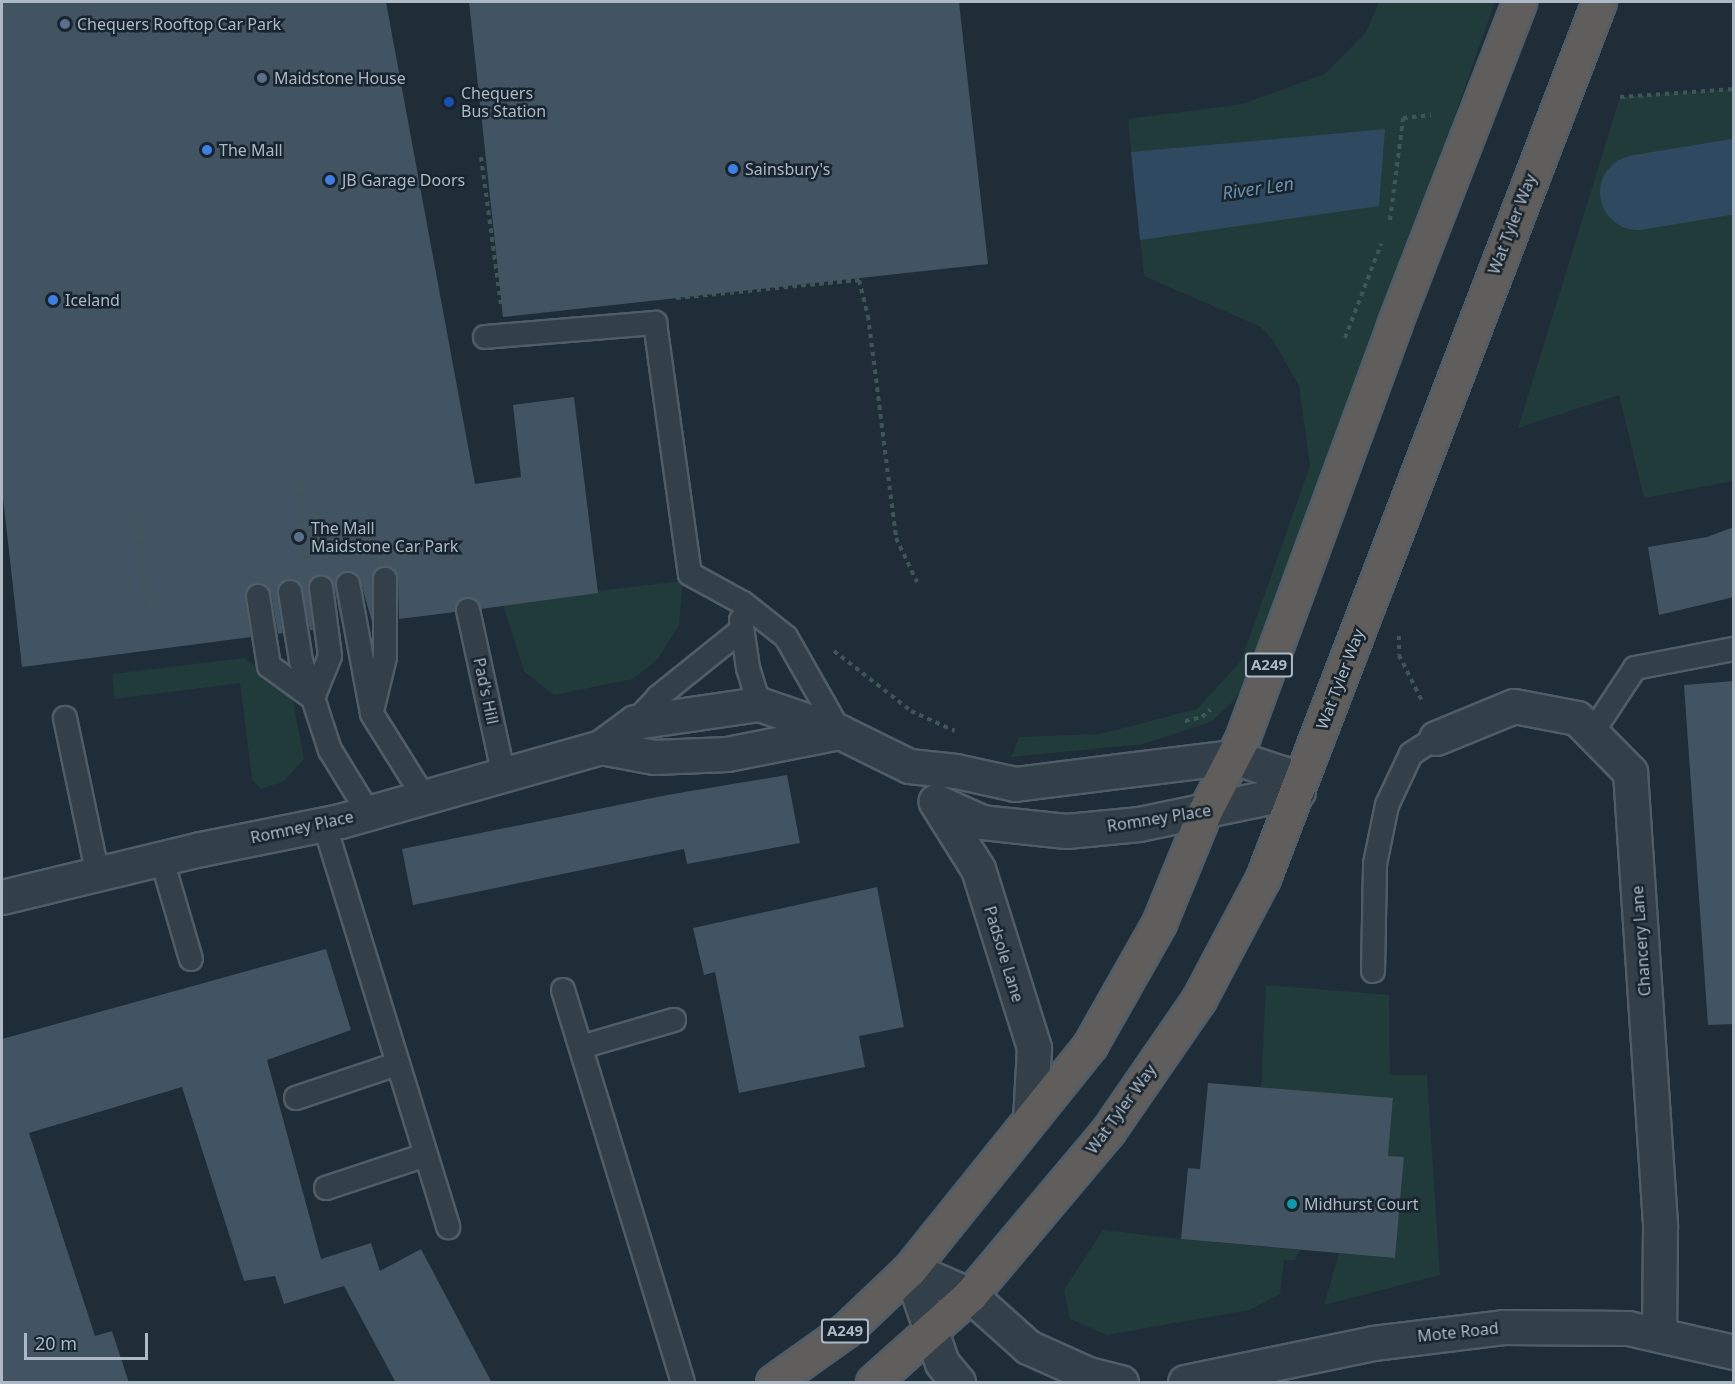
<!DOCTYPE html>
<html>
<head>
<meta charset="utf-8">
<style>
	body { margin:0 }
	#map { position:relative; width:1735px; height:1384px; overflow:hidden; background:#1f2d39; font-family:"Noto Sans",sans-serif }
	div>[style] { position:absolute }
	.green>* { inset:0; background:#213a3a }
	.water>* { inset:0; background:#2f4a60 }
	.river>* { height:75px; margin:-37.5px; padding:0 37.5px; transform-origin:37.5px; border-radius:37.5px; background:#2f4a60 }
	.building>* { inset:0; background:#425361 }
	.path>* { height:4px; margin-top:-2px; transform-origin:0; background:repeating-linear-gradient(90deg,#3f5656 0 4.5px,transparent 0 9px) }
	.roads { filter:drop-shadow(2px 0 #505d67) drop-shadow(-2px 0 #505d67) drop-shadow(0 2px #505d67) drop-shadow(0 -2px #505d67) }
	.service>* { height:22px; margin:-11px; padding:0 11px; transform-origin:11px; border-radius:11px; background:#333f49 }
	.minor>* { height:33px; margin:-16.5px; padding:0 16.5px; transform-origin:16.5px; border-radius:16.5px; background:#333f49 }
	.tertiary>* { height:33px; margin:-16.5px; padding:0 16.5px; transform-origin:16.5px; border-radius:16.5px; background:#333f49 }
	.trunk>* { height:33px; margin:-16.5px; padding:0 16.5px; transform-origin:16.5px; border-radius:16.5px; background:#605e5c }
	.dots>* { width:16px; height:16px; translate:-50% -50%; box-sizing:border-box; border:3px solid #18242e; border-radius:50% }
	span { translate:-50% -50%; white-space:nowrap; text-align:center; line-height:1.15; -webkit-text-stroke:5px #18242e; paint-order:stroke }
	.shield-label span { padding:2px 4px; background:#18242e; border:2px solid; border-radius:4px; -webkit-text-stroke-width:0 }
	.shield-label { font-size:15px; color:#adbac6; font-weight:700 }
	.poi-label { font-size:16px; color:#adbac6 }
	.left { translate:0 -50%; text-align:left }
	.street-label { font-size:16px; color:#adbac6 }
	.water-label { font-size:18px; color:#6b8fac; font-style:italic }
	.frame { position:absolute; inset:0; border:3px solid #adbac6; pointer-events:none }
	.scale { position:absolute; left:24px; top:1333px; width:124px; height:27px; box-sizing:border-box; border:3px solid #adbac6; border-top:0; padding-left:8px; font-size:18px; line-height:21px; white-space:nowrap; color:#adbac6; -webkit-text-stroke:4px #18242e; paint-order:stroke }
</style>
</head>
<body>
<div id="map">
	<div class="green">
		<div style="clip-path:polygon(1379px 2px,1495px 2px,1347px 422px,1252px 672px,1234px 701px,1211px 722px,1143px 744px,1011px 757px,1019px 737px,1100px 734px,1197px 709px,1241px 661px,1310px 466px,1299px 386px,1273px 340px,1261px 327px,1144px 276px,1128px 119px,1242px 104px,1325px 74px,1366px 32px)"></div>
		<div style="clip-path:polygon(1733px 89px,1733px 481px,1644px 498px,1619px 395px,1518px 428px,1620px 97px)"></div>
		<div style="clip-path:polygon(683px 581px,679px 625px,658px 659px,633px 679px,554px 695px,524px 671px,502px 602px)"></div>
		<div style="clip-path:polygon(244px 658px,267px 674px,293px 701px,304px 759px,284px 781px,261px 789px,252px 779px,240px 683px,114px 699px,112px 674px)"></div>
		<div style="clip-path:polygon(1266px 985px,1389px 995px,1390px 1075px,1427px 1075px,1440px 1275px,1324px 1305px,1339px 1253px,1395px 1258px,1404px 1158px,1388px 1156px,1393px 1099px,1261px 1087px)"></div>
		<div style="clip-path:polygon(1103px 1230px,1181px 1239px,1300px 1250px,1295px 1260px,1284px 1260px,1280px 1294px,1249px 1310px,1107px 1335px,1070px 1319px,1064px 1290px)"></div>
	</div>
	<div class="water">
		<div style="clip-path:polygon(1385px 129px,1379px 206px,1140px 240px,1131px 152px)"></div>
	</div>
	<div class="river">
		<div style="left:1637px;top:192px;width:98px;rotate:-9.4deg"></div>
	</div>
	<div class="building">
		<div style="clip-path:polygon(2px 2px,386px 2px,475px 484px,521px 477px,513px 405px,574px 397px,598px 593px,481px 609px,478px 601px,466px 597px,459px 600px,455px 612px,399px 619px,398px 578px,392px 568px,384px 566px,374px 572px,372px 578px,372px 622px,359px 576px,346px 571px,339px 574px,335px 586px,342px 626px,334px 586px,327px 576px,319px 575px,308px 583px,313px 630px,310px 630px,301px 584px,294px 579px,281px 582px,277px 594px,283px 633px,278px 634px,271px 593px,263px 584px,256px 583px,249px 586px,245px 598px,251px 637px,22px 667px,2px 489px)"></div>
		<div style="clip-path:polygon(469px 2px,959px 2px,988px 264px,503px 317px)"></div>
		<div style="clip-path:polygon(1734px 527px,1734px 597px,1659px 615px,1648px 547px,1707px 537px)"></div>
		<div style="clip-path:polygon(1734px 681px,1734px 1024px,1708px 1025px,1684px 685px)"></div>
		<div style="clip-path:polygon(787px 775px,800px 843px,687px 864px,684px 849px,413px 905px,402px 849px,667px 795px)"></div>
		<div style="clip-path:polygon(877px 887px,904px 1027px,859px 1036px,865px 1067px,739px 1093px,715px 972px,704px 975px,693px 928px)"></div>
		<div style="clip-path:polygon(326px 949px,351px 1030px,267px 1060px,321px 1259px,371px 1243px,380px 1271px,421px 1249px,492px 1383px,396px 1383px,344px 1286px,284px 1304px,275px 1276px,244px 1281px,182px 1087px,29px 1133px,95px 1336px,112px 1331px,129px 1383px,2px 1383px,2px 1039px)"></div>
		<div style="clip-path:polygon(1208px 1083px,1393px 1098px,1388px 1156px,1404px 1157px,1395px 1258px,1181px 1239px,1188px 1168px,1200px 1169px)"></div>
	</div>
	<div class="path">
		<div style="left:1620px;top:97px;width:114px;rotate:-4deg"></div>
		<div style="left:481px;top:157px;width:148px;rotate:82.3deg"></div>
		<div style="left:1390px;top:220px;width:103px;rotate:-82.7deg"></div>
		<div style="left:1403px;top:118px;width:28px;rotate:-6deg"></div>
		<div style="left:676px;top:298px;width:184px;rotate:-5.6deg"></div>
		<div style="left:859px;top:280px;width:37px;rotate:76deg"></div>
		<div style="left:868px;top:316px;width:224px;rotate:82.8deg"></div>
		<div style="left:896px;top:538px;width:49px;rotate:64.5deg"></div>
		<div style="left:1345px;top:338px;width:101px;rotate:-69deg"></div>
		<div style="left:298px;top:483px;width:77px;rotate:84.8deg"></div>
		<div style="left:135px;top:504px;width:106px;rotate:84deg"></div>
		<div style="left:1399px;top:636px;width:19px;rotate:90deg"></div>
		<div style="left:1399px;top:655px;width:54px;rotate:63.4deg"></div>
		<div style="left:834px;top:651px;width:98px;rotate:37.9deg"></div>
		<div style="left:911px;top:711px;width:48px;rotate:24.4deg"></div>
		<div style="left:1185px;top:721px;width:17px;rotate:-13deg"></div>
		<div style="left:1202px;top:717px;width:11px;rotate:-41deg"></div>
	</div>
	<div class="roads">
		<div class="service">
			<div style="left:485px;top:337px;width:171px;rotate:-4.7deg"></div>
			<div style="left:655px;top:323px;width:253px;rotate:82.1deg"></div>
			<div style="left:690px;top:574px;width:60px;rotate:28.7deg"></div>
			<div style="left:743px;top:603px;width:55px;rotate:38.3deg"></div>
			<div style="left:786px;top:637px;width:109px;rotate:60.4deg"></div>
			<div style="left:348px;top:584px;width:132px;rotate:79.5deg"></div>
			<div style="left:372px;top:714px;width:94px;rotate:58deg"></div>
			<div style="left:290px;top:592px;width:70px;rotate:80.9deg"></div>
			<div style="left:301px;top:661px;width:94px;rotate:72deg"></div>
			<div style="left:330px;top:750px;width:73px;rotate:58.5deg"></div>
			<div style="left:258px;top:596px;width:71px;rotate:81.1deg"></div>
			<div style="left:269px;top:666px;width:54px;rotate:36deg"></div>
			<div style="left:468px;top:610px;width:166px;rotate:77.8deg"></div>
			<div style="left:741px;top:620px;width:49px;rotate:81.7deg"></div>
			<div style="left:748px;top:668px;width:38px;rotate:73deg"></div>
			<div style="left:313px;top:698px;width:45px;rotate:-68deg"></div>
			<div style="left:330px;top:656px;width:69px;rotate:-97.5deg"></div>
			<div style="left:373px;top:707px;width:51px;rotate:-76.5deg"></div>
			<div style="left:385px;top:657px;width:78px;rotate:-90deg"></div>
			<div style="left:65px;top:718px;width:161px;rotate:78.2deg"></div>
			<div style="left:635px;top:722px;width:34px;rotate:-47deg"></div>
			<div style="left:658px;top:697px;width:105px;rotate:-38.8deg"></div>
			<div style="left:1592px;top:733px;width:78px;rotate:-56.5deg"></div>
			<div style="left:1635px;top:668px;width:101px;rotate:-10.9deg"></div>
			<div style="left:324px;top:823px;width:423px;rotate:72.9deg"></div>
			<div style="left:162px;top:860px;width:103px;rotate:73.7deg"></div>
			<div style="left:1373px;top:971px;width:107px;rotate:-88.9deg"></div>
			<div style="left:1375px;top:864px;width:60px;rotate:-78.5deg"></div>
			<div style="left:1387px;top:805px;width:56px;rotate:-64.8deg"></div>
			<div style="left:1411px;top:754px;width:30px;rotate:-33deg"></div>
			<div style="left:563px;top:990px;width:410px;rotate:73deg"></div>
			<div style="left:581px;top:1047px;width:97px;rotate:-16.2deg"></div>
			<div style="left:296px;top:1098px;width:107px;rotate:-18.6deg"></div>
			<div style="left:326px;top:1188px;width:105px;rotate:-18.3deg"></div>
		</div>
		<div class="minor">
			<div style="left:1436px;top:738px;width:84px;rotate:-22.3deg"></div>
			<div style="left:1514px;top:706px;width:64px;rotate:10.8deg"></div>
			<div style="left:1577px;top:718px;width:76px;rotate:45.5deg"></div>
			<div style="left:1630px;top:772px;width:456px;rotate:86.2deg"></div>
			<div style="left:1660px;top:1227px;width:107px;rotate:90.5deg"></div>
			<div style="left:601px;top:747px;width:54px;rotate:10.7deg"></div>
			<div style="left:654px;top:757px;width:73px;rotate:-2.4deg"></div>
			<div style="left:727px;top:754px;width:114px;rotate:-11.1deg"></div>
			<div style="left:936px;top:802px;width:79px;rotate:57.9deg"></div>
			<div style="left:978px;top:869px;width:188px;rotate:72.6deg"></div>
			<div style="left:1034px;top:1048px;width:71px;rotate:93.2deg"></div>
			<div style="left:2px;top:897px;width:205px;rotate:-13.6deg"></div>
			<div style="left:201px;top:849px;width:142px;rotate:-11.4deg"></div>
			<div style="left:340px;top:821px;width:271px;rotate:-15.8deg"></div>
			<div style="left:601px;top:747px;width:42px;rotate:-36.3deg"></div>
			<div style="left:635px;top:722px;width:125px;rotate:-8.3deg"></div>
			<div style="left:759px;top:704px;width:86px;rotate:19.1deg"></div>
			<div style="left:840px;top:732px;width:77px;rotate:26.2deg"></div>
			<div style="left:909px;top:766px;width:47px;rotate:6.1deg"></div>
			<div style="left:956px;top:771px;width:60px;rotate:12.4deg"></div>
			<div style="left:1015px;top:784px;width:220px;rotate:-7.1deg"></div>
			<div style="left:1233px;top:757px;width:52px;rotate:18.1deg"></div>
			<div style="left:1282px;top:773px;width:24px;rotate:48deg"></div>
			<div style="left:1298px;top:791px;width:162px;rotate:168.3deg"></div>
			<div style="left:1139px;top:824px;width:73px;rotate:174.5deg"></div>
			<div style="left:1066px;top:831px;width:84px;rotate:-173.9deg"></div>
			<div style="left:982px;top:822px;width:51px;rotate:-155.9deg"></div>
		</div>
		<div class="tertiary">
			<div style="left:910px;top:1269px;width:65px;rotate:23.4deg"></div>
			<div style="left:970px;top:1295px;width:78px;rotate:41.9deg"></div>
			<div style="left:1028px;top:1347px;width:66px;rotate:24.2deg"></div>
			<div style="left:1088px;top:1374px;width:34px;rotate:14deg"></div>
			<div style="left:910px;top:1269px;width:99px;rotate:71.2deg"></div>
			<div style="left:942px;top:1363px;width:25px;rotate:50deg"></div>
			<div style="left:1185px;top:1382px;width:192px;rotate:-11.7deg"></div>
			<div style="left:1373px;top:1343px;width:131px;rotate:-7deg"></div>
			<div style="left:1503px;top:1327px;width:125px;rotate:0.5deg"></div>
			<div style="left:1628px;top:1328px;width:109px;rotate:12.8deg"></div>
		</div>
		<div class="trunk">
			<div style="left:773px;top:1382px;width:90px;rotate:-35.5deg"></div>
			<div style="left:846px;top:1330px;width:88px;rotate:-43.6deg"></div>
			<div style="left:910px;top:1269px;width:287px;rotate:-51.2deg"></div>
			<div style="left:1090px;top:1045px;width:140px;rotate:-60.5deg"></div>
			<div style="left:1159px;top:923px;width:121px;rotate:-67.7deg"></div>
			<div style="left:1205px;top:811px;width:81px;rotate:-62.8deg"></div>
			<div style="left:1242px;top:739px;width:441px;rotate:-69.8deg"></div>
			<div style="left:1394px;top:325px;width:346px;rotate:-68.8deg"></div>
			<div style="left:873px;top:1382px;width:130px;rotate:-41.9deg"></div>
			<div style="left:970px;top:1295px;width:214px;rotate:-49.9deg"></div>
			<div style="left:1108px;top:1131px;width:160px;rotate:-55.4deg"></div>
			<div style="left:1199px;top:999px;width:137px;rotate:-62.1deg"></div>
			<div style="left:1263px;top:878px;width:938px;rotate:-69.02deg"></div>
		</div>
	</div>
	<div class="dots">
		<div style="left:65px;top:24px;background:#5c6f8a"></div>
		<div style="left:262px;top:78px;background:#5c6f8a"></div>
		<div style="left:449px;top:102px;background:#1a4fb4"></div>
		<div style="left:207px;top:150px;background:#3f7fe0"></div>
		<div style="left:733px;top:169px;background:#3f7fe0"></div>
		<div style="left:330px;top:180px;background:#3f7fe0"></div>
		<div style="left:53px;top:300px;background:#3f7fe0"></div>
		<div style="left:299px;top:537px;background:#5c6f8a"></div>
		<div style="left:1292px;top:1204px;background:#0f9aa8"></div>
	</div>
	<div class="shield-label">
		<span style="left:1269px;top:665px">A249</span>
		<span style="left:845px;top:1331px">A249</span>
	</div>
	<div class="poi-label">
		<span class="left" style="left:77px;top:24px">Chequers Rooftop Car Park</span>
		<span class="left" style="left:274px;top:78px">Maidstone House</span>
		<span class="left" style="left:461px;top:102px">Chequers<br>Bus Station</span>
		<span class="left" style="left:219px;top:150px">The Mall</span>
		<span class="left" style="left:745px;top:169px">Sainsbury's</span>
		<span class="left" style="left:342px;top:180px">JB Garage Doors</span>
		<span class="left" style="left:65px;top:300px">Iceland</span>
		<span class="left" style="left:311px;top:537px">The Mall<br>Maidstone Car Park</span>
		<span class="left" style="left:1304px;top:1204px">Midhurst Court</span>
	</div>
	<div class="street-label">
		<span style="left:1512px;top:224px;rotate:-69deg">Wat Tyler Way</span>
		<span style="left:1340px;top:679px;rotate:-69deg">Wat Tyler Way</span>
		<span style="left:486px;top:691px;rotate:78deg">Pad's Hill</span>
		<span style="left:1159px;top:818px;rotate:-9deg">Romney Place</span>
		<span style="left:302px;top:827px;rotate:-12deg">Romney Place</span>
		<span style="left:1641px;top:941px;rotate:-94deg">Chancery Lane</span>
		<span style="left:1004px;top:954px;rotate:73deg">Padsole Lane</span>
		<span style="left:1121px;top:1109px;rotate:-54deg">Wat Tyler Way</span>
		<span style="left:1458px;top:1332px;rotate:-6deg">Mote Road</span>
	</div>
	<div class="water-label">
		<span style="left:1258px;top:188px;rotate:-8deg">River Len</span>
	</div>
	<div class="frame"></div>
	<div class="scale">20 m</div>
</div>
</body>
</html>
